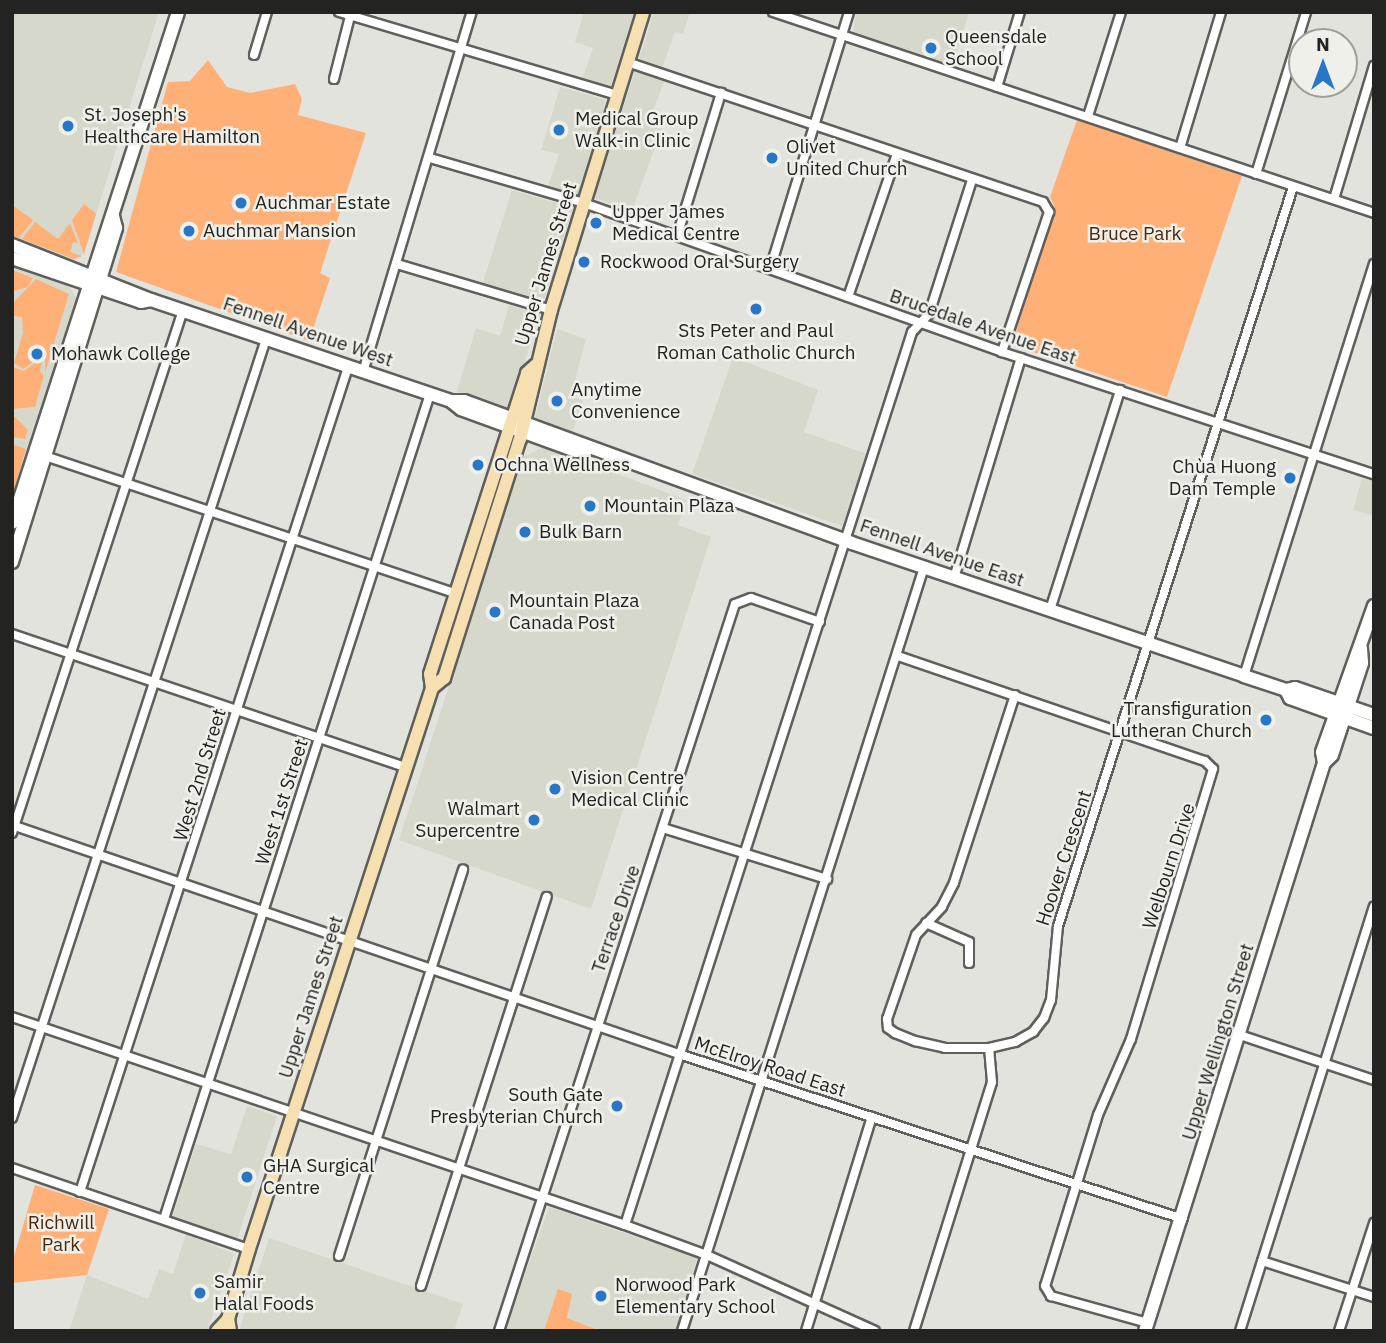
<!DOCTYPE html>
<html>
<head>
<meta charset="utf-8">
<style>
	body { margin:0 }
	#map { position:relative; width:1386px; height:1343px; overflow:hidden; background:#e3e3de; font-family:"IBM Plex Sans",sans-serif }
	div>[style] { position:absolute }
	.built>* { inset:0; background:#d7d8cc }
	.green>* { inset:0; background:#feb076 }
	.roads { filter:drop-shadow(2px 0 #5f5f5b) drop-shadow(-2px 0 #5f5f5b) drop-shadow(0 2px #5f5f5b) drop-shadow(0 -2px #5f5f5b) }
	.minor>* { height:8px; margin:-4px; padding:0 4px; transform-origin:4px; border-radius:4px; background:#fff }
	.secondary>* { height:12px; margin:-6px; padding:0 6px; transform-origin:6px; border-radius:6px; background:#fff }
	.primary>* { height:12px; margin:-6px; padding:0 6px; transform-origin:6px; border-radius:6px; background:#f6e0b1 }
	.dots>* { width:19px; height:19px; translate:-50% -50%; box-sizing:border-box; border:4px solid #f0f0eb; border-radius:50% }
	span { translate:-50% -50%; white-space:nowrap; text-align:center; line-height:1.15; -webkit-text-stroke:5px #f0f0eb; paint-order:stroke }
	.poi-label { font-size:19px; color:#232321 }
	.left { translate:0 -50%; text-align:left }
	.right { translate:-100% -50%; text-align:right }
	.park-label { font-size:19px; color:#492910 }
	.street-label { font-size:19px; color:#232321 }
	.frame { position:absolute; inset:0; border:14px solid #232321; pointer-events:none }
	.north { position:absolute; left:1288px; top:28px; width:70px; height:70px; box-sizing:border-box; background:#f0f0eb; border:2px solid #9e9e9a; border-radius:50%; rotate:0deg; font-size:19px; font-weight:700; line-height:28px; text-align:center; color:#232321 }
	.north::after { content:''; display:block; margin:auto; width:24px; height:32px; background:#2777c6; clip-path:polygon(50% 0,100% 100%,50% 72%,0 100%) }
</style>
</head>
<body>
<div id="map">
	<div class="built">
		<div style="clip-path:polygon(12px 12px,159px 12px,84px 253px,74px 261px,12px 239px)"></div>
		<div style="clip-path:polygon(584px 12px,634px 12px,610px 89px,582px 80px,593px 48px,575px 42px)"></div>
		<div style="clip-path:polygon(654px 12px,690px 12px,683px 34px,675px 32px,662px 68px,668px 71px,650px 120px,663px 125px,632px 211px,594px 198px)"></div>
		<div style="clip-path:polygon(856px 12px,969px 12px,953px 65px,853px 32px)"></div>
		<div style="clip-path:polygon(560px 87px,606px 100px,578px 196px,548px 186px,559px 154px,541px 150px)"></div>
		<div style="clip-path:polygon(512px 190px,573px 208px,543px 303px,482px 285px)"></div>
		<div style="clip-path:polygon(12px 266px,69px 287px,78px 301px,12px 509px)"></div>
		<div style="clip-path:polygon(509px 305px,540px 315px,509px 409px,457px 391px,476px 328px,500px 336px)"></div>
		<div style="clip-path:polygon(557px 329px,586px 339px,571px 396px,583px 400px,573px 432px,535px 418px)"></div>
		<div style="clip-path:polygon(733px 357px,818px 390px,804px 432px,867px 454px,842px 526px,692px 474px)"></div>
		<div style="clip-path:polygon(545px 446px,686px 500px,678px 525px,711px 537px,591px 909px,399px 840px,523px 457px)"></div>
		<div style="clip-path:polygon(1362px 478px,1374px 482px,1374px 516px,1353px 510px)"></div>
		<div style="clip-path:polygon(247px 1106px,277px 1116px,237px 1240px,172px 1218px,196px 1144px,231px 1154px)"></div>
		<div style="clip-path:polygon(549px 1207px,697px 1258px,676px 1331px,505px 1331px)"></div>
		<div style="clip-path:polygon(186px 1234px,234px 1254px,207px 1331px,69px 1331px,87px 1275px,148px 1299px,159px 1269px,173px 1274px)"></div>
		<div style="clip-path:polygon(269px 1238px,463px 1304px,454px 1331px,239px 1331px)"></div>
	</div>
	<div class="green">
		<div style="clip-path:polygon(208px 60px,227px 87px,250px 93px,295px 84px,302px 99px,298px 115px,366px 133px,320px 273px,330px 278px,309px 341px,116px 272px,168px 82px,190px 81px)"></div>
		<div style="clip-path:polygon(1077px 120px,1242px 176px,1167px 397px,1012px 345px,1055px 207px,1050px 197px)"></div>
		<div style="clip-path:polygon(84px 204px,96px 214px,84px 254px,72px 220px)"></div>
		<div style="clip-path:polygon(12px 205px,33px 220px,19px 238px,12px 236px)"></div>
		<div style="clip-path:polygon(35px 222px,58px 239px,70px 223px,78px 243px,73px 242px,70px 252px,82px 256px,74px 259px,22px 239px)"></div>
		<div style="clip-path:polygon(12px 270px,33px 278px,28px 287px,14px 291px)"></div>
		<div style="clip-path:polygon(36px 279px,69px 294px,45px 373px,45px 354px,23px 369px,14px 363px,23px 333px,22px 318px,13px 315px,12px 304px)"></div>
		<div style="clip-path:polygon(43px 357px,40px 372px,44px 375px,35px 407px,12px 409px,13px 367px,24px 371px)"></div>
		<div style="clip-path:polygon(12px 414px,28px 430px,25px 439px,12px 437px)"></div>
		<div style="clip-path:polygon(12px 444px,26px 449px,12px 496px)"></div>
		<div style="clip-path:polygon(35px 1185px,109px 1209px,87px 1275px,12px 1283px,12px 1263px)"></div>
		<div style="clip-path:polygon(558px 1289px,572px 1294px,567px 1318px,600px 1331px,544px 1331px)"></div>
	</div>
	<div class="roads">
		<div class="minor">
			<div style="left:339px;top:12px;width:290px;rotate:16.6deg"></div>
			<div style="left:773px;top:12px;width:634px;rotate:18.49deg"></div>
			<div style="left:254px;top:55px;width:45px;rotate:-73.2deg"></div>
			<div style="left:627px;top:62px;width:439px;rotate:18.6deg"></div>
			<div style="left:1043px;top:202px;width:12px;rotate:59deg"></div>
			<div style="left:1049px;top:212px;width:148px;rotate:108.6deg"></div>
			<div style="left:334px;top:79px;width:65px;rotate:-75.7deg"></div>
			<div style="left:997px;top:87px;width:78px;rotate:-73deg"></div>
			<div style="left:1088px;top:116px;width:109px;rotate:-72.4deg"></div>
			<div style="left:1180px;top:148px;width:142px;rotate:-73.2deg"></div>
			<div style="left:430px;top:158px;width:160px;rotate:16.3deg"></div>
			<div style="left:584px;top:203px;width:444px;rotate:19.6deg"></div>
			<div style="left:1002px;top:352px;width:391px;rotate:18.2deg"></div>
			<div style="left:1256px;top:174px;width:170px;rotate:-72.8deg"></div>
			<div style="left:1334px;top:199px;width:139px;rotate:-73.3deg"></div>
			<div style="left:677px;top:236px;width:150px;rotate:-72.9deg"></div>
			<div style="left:397px;top:264px;width:161px;rotate:16.6deg"></div>
			<div style="left:770px;top:269px;width:269px;rotate:-72.9deg"></div>
			<div style="left:848px;top:297px;width:151px;rotate:-71.1deg"></div>
			<div style="left:363px;top:372px;width:376px;rotate:-73.2deg"></div>
			<div style="left:45px;top:456px;width:434px;rotate:18.5deg"></div>
			<div style="left:954px;top:578px;width:230px;rotate:-73.1deg"></div>
			<div style="left:1050px;top:610px;width:231px;rotate:-72.3deg"></div>
			<div style="left:12px;top:634px;width:416px;rotate:18.7deg"></div>
			<div style="left:898px;top:656px;width:324px;rotate:18.9deg"></div>
			<div style="left:1205px;top:761px;width:11px;rotate:45deg"></div>
			<div style="left:1213px;top:769px;width:282px;rotate:106.9deg"></div>
			<div style="left:1131px;top:1039px;width:83px;rotate:113.5deg"></div>
			<div style="left:1098px;top:1115px;width:179px;rotate:107.2deg"></div>
			<div style="left:1045px;top:1286px;width:12px;rotate:59deg"></div>
			<div style="left:1051px;top:1296px;width:101px;rotate:15.6deg"></div>
			<div style="left:1244px;top:676px;width:432px;rotate:-72.5deg"></div>
			<div style="left:1015px;top:695px;width:198px;rotate:108deg"></div>
			<div style="left:954px;top:883px;width:27px;rotate:117deg"></div>
			<div style="left:942px;top:907px;width:38px;rotate:133deg"></div>
			<div style="left:916px;top:935px;width:89px;rotate:109deg"></div>
			<div style="left:887px;top:1019px;width:9px;rotate:84deg"></div>
			<div style="left:888px;top:1028px;width:9px;rotate:36deg"></div>
			<div style="left:895px;top:1033px;width:22px;rotate:22deg"></div>
			<div style="left:915px;top:1041px;width:31px;rotate:13deg"></div>
			<div style="left:945px;top:1048px;width:44px"></div>
			<div style="left:989px;top:1048px;width:27px;rotate:-13deg"></div>
			<div style="left:1015px;top:1042px;width:21px;rotate:-29deg"></div>
			<div style="left:1033px;top:1032px;width:18px;rotate:-52deg"></div>
			<div style="left:1044px;top:1018px;width:19px;rotate:-69deg"></div>
			<div style="left:1051px;top:1000px;width:74px;rotate:-84.6deg"></div>
			<div style="left:1058px;top:926px;width:775px;rotate:-72.36deg"></div>
			<div style="left:12px;top:825px;width:705px;rotate:18.95deg"></div>
			<div style="left:679px;top:1054px;width:530px;rotate:18.13deg"></div>
			<div style="left:663px;top:828px;width:172px;rotate:17.3deg"></div>
			<div style="left:12px;top:833px;width:550px;rotate:-71.89deg"></div>
			<div style="left:926px;top:923px;width:47px;rotate:23.8deg"></div>
			<div style="left:969px;top:942px;width:21px;rotate:90deg"></div>
			<div style="left:12px;top:1017px;width:647px;rotate:18.74deg"></div>
			<div style="left:625px;top:1225px;width:87px;rotate:20.1deg"></div>
			<div style="left:707px;top:1255px;width:184px;rotate:24.3deg"></div>
			<div style="left:1240px;top:1035px;width:141px;rotate:18.6deg"></div>
			<div style="left:12px;top:1118px;width:819px;rotate:-71.94deg"></div>
			<div style="left:12px;top:1168px;width:250px;rotate:18.9deg"></div>
			<div style="left:80px;top:1192px;width:867px;rotate:-72deg"></div>
			<div style="left:164px;top:1219px;width:867px;rotate:-72.13deg"></div>
			<div style="left:625px;top:1225px;width:938px;rotate:-72.18deg"></div>
			<div style="left:912px;top:332px;width:25px;rotate:-47deg"></div>
			<div style="left:929px;top:314px;width:141px;rotate:-72.2deg"></div>
			<div style="left:339px;top:1256px;width:406px;rotate:-72.2deg"></div>
			<div style="left:1262px;top:1261px;width:118px;rotate:17.8deg"></div>
			<div style="left:421px;top:1286px;width:409px;rotate:-72.1deg"></div>
			<div style="left:499px;top:1331px;width:764px;rotate:-72.02deg"></div>
			<div style="left:735px;top:604px;width:17px;rotate:-21deg"></div>
			<div style="left:751px;top:598px;width:73px;rotate:19.2deg"></div>
			<div style="left:682px;top:1331px;width:801px;rotate:-72.42deg"></div>
			<div style="left:806px;top:1331px;width:224px;rotate:-72.9deg"></div>
			<div style="left:914px;top:1331px;width:261px;rotate:-72.6deg"></div>
			<div style="left:992px;top:1082px;width:34px;rotate:-95deg"></div>
			<div style="left:1240px;top:1331px;width:445px;rotate:-72.5deg"></div>
			<div style="left:1339px;top:1331px;width:114px;rotate:-72deg"></div>
		</div>
		<div class="secondary">
			<div style="left:12px;top:245px;width:149px;rotate:21.6deg"></div>
			<div style="left:151px;top:300px;width:317px;rotate:18.6deg"></div>
			<div style="left:451px;top:401px;width:13px"></div>
			<div style="left:464px;top:401px;width:413px;rotate:20.1deg"></div>
			<div style="left:852px;top:543px;width:414px;rotate:18.7deg"></div>
			<div style="left:1244px;top:676px;width:44px;rotate:18.4deg"></div>
			<div style="left:1286px;top:690px;width:9px;rotate:-13deg"></div>
			<div style="left:1295px;top:688px;width:83px;rotate:18.9deg"></div>
			<div style="left:12px;top:258px;width:136px;rotate:18.8deg"></div>
			<div style="left:141px;top:302px;width:10px;rotate:-11deg"></div>
			<div style="left:451px;top:401px;width:13px;rotate:39deg"></div>
			<div style="left:461px;top:409px;width:122px;rotate:20.1deg"></div>
			<div style="left:576px;top:451px;width:12px;rotate:-9deg"></div>
			<div style="left:12px;top:523px;width:537px;rotate:-72deg"></div>
			<div style="left:12px;top:562px;width:350px;rotate:-72.7deg"></div>
			<div style="left:116px;top:228px;width:12px;rotate:-104deg"></div>
			<div style="left:1286px;top:690px;width:9px;rotate:63deg"></div>
			<div style="left:1290px;top:698px;width:89px;rotate:19.7deg"></div>
			<div style="left:1324px;top:763px;width:11px;rotate:-100deg"></div>
			<div style="left:1322px;top:752px;width:155px;rotate:-70.4deg"></div>
			<div style="left:1145px;top:1331px;width:596px;rotate:-72.51deg"></div>
			<div style="left:1324px;top:763px;width:11px;rotate:-45deg"></div>
			<div style="left:1332px;top:755px;width:97px;rotate:-71.9deg"></div>
			<div style="left:1362px;top:663px;width:15px;rotate:-94deg"></div>
		</div>
		<div class="primary">
			<div style="left:432px;top:688px;width:16px;rotate:-40deg"></div>
			<div style="left:444px;top:678px;width:251px;rotate:-72.4deg"></div>
			<div style="left:520px;top:439px;width:133px;rotate:-76.5deg"></div>
			<div style="left:551px;top:310px;width:312px;rotate:-72.8deg"></div>
			<div style="left:217px;top:1331px;width:16px;rotate:-47deg"></div>
			<div style="left:230px;top:1331px;width:12px;rotate:-99deg"></div>
			<div style="left:228px;top:1319px;width:73px;rotate:-73.3deg"></div>
			<div style="left:249px;top:1249px;width:590px;rotate:-71.93deg"></div>
			<div style="left:432px;top:688px;width:14px;rotate:-98deg"></div>
			<div style="left:430px;top:674px;width:316px;rotate:-72.1deg"></div>
			<div style="left:527px;top:373px;width:12px;rotate:-42deg"></div>
		</div>
	</div>
	<div class="dots">
		<div style="left:931px;top:48px;background:#2777c6"></div>
		<div style="left:68px;top:126px;background:#2777c6"></div>
		<div style="left:559px;top:130px;background:#2777c6"></div>
		<div style="left:772px;top:158px;background:#2777c6"></div>
		<div style="left:241px;top:203px;background:#2777c6"></div>
		<div style="left:596px;top:223px;background:#2777c6"></div>
		<div style="left:189px;top:231px;background:#2777c6"></div>
		<div style="left:584px;top:262px;background:#2777c6"></div>
		<div style="left:756px;top:309px;background:#2777c6"></div>
		<div style="left:37px;top:354px;background:#2777c6"></div>
		<div style="left:557px;top:401px;background:#2777c6"></div>
		<div style="left:478px;top:465px;background:#2777c6"></div>
		<div style="left:1290px;top:478px;background:#2777c6"></div>
		<div style="left:590px;top:506px;background:#2777c6"></div>
		<div style="left:525px;top:532px;background:#2777c6"></div>
		<div style="left:495px;top:612px;background:#2777c6"></div>
		<div style="left:1266px;top:720px;background:#2777c6"></div>
		<div style="left:555px;top:789px;background:#2777c6"></div>
		<div style="left:534px;top:820px;background:#2777c6"></div>
		<div style="left:617px;top:1106px;background:#2777c6"></div>
		<div style="left:247px;top:1177px;background:#2777c6"></div>
		<div style="left:200px;top:1293px;background:#2777c6"></div>
		<div style="left:601px;top:1296px;background:#2777c6"></div>
	</div>
	<div class="poi-label">
		<span class="left" style="left:945px;top:48px">Queensdale<br>School</span>
		<span class="left" style="left:84px;top:126px">St. Joseph's<br>Healthcare Hamilton</span>
		<span class="left" style="left:575px;top:130px">Medical Group<br>Walk-in Clinic</span>
		<span class="left" style="left:786px;top:158px">Olivet<br>United Church</span>
		<span class="left" style="left:255px;top:203px">Auchmar Estate</span>
		<span class="left" style="left:612px;top:223px">Upper James<br>Medical Centre</span>
		<span class="left" style="left:203px;top:231px">Auchmar Mansion</span>
		<span class="left" style="left:600px;top:262px">Rockwood Oral Surgery</span>
		<span style="left:756px;top:342px">Sts Peter and Paul<br>Roman Catholic Church</span>
		<span class="left" style="left:51px;top:354px">Mohawk College</span>
		<span class="left" style="left:571px;top:401px">Anytime<br>Convenience</span>
		<span class="left" style="left:494px;top:465px">Ochna Wellness</span>
		<span class="right" style="left:1276px;top:478px">Chùa Huong<br>Dam Temple</span>
		<span class="left" style="left:604px;top:506px">Mountain Plaza</span>
		<span class="left" style="left:539px;top:532px">Bulk Barn</span>
		<span class="left" style="left:509px;top:612px">Mountain Plaza<br>Canada Post</span>
		<span class="right" style="left:1252px;top:720px">Transfiguration<br>Lutheran Church</span>
		<span class="left" style="left:571px;top:789px">Vision Centre<br>Medical Clinic</span>
		<span class="right" style="left:520px;top:820px">Walmart<br>Supercentre</span>
		<span class="right" style="left:603px;top:1106px">South Gate<br>Presbyterian Church</span>
		<span class="left" style="left:263px;top:1177px">GHA Surgical<br>Centre</span>
		<span class="left" style="left:214px;top:1293px">Samir<br>Halal Foods</span>
		<span class="left" style="left:615px;top:1296px">Norwood Park<br>Elementary School</span>
	</div>
	<div class="park-label">
		<span style="left:1135px;top:234px">Bruce Park</span>
		<span style="left:61px;top:1234px">Richwill<br>Park</span>
	</div>
	<div class="street-label">
		<span style="left:546px;top:264px;rotate:-73deg">Upper James Street</span>
		<span style="left:983px;top:327px;rotate:19deg">Brucedale Avenue East</span>
		<span style="left:308px;top:332px;rotate:19deg">Fennell Avenue West</span>
		<span style="left:942px;top:553px;rotate:19deg">Fennell Avenue East</span>
		<span style="left:200px;top:775px;rotate:-73deg">West 2nd Street</span>
		<span style="left:282px;top:802px;rotate:-72deg">West 1st Street</span>
		<span style="left:1064px;top:858px;rotate:-72deg">Hoover Crescent</span>
		<span style="left:1169px;top:866px;rotate:-72deg">Welbourn Drive</span>
		<span style="left:616px;top:919px;rotate:-71deg">Terrace Drive</span>
		<span style="left:311px;top:997px;rotate:-72deg">Upper James Street</span>
		<span style="left:1218px;top:1042px;rotate:-73deg">Upper Wellington Street</span>
		<span style="left:770px;top:1067px;rotate:18deg">McElroy Road East</span>
	</div>
	<div class="frame"></div>
	<div class="north">N</div>
</div>
</body>
</html>
